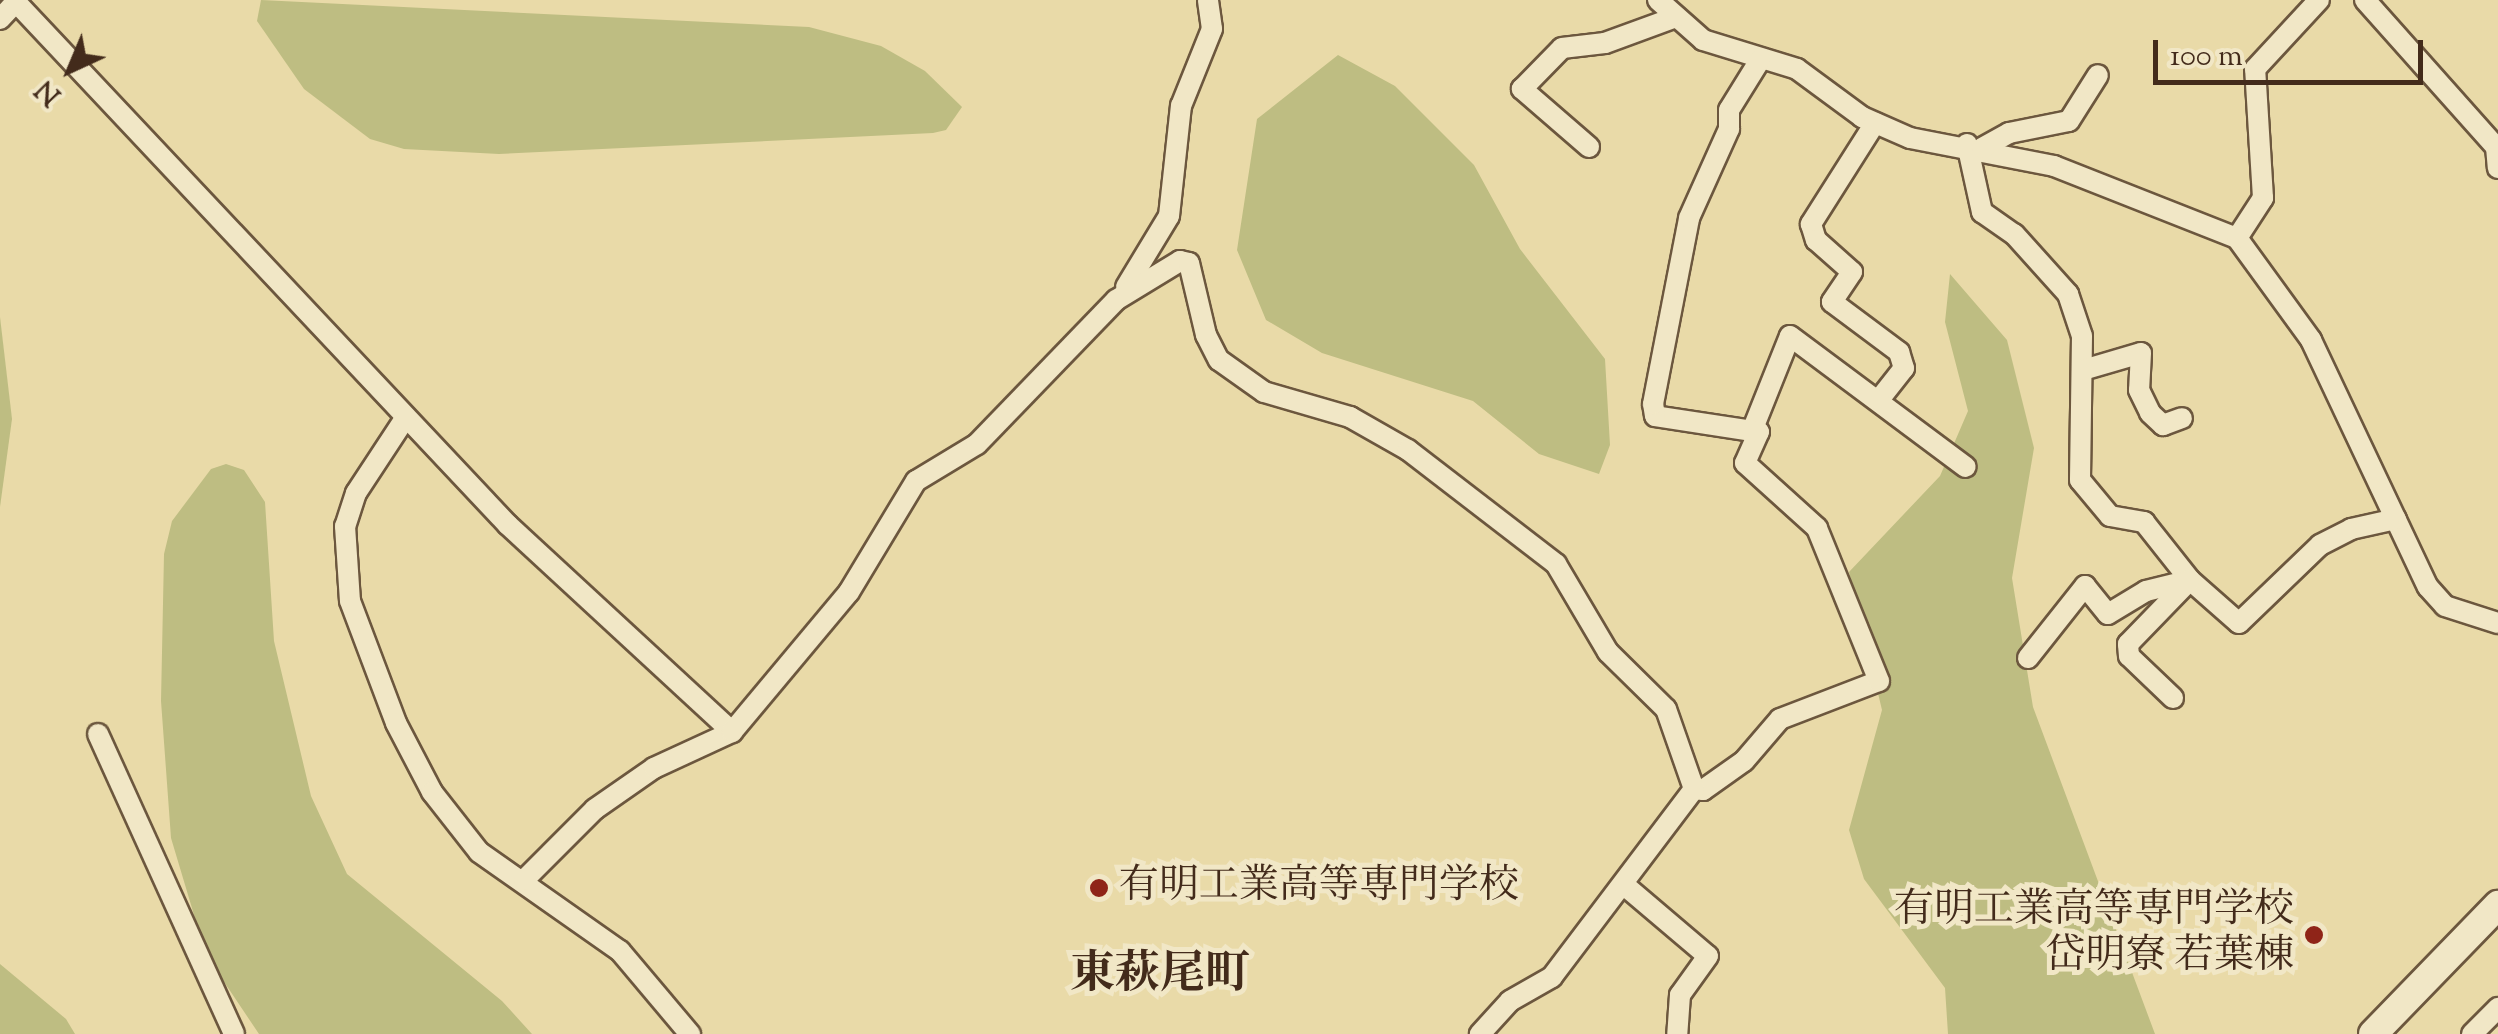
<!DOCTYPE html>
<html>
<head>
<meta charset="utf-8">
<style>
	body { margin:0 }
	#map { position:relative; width:2498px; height:1034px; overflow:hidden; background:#e9daa8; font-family:"Sorts Mill Goudy","Noto Serif JP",serif }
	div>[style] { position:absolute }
	.green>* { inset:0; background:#bebd82 }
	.roads { filter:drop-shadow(2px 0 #6c573e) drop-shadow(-2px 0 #6c573e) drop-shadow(0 2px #6c573e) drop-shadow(0 -2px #6c573e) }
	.street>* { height:20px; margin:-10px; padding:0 10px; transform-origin:10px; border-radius:10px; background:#f1e7c6 }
	.secondary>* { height:28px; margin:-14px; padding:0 14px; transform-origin:14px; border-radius:14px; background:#f1e7c6 }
	.dots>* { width:28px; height:28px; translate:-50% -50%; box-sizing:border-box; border:5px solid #f1e7c6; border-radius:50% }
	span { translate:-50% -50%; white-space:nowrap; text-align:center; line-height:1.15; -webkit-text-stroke:10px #f1e7c6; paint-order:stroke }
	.poi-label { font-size:40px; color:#432b1b }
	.left { translate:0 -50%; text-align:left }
	.right { translate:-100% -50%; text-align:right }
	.quarter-label { font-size:45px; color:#432b1b; font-weight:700 }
	.north { position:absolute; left:20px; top:20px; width:100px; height:100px; -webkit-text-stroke:8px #f1e7c6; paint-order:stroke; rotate:224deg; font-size:28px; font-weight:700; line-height:40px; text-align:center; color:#432b1b }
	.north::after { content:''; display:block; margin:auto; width:35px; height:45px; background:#432b1b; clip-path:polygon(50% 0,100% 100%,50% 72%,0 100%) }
	.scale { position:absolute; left:2153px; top:40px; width:270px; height:45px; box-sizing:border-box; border:5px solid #432b1b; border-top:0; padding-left:12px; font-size:30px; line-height:35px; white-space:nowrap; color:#432b1b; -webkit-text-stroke:8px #f1e7c6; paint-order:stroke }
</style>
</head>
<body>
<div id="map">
	<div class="green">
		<div style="clip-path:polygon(261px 0,809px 27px,881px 46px,925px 71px,962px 107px,946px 130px,933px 133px,499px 154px,404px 149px,370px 139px,304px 89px,257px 21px)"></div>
		<div style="clip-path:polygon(1338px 55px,1395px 86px,1474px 165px,1520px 249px,1605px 359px,1610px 445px,1599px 474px,1539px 454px,1473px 401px,1322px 353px,1266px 320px,1237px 250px,1257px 119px)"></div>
		<div style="clip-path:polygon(1950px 274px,2007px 340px,2034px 448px,2012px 578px,2033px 707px,2155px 1034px,1948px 1034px,1945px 988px,1864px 879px,1849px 830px,1882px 710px,1849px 572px,1940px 476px,1968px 411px,1945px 322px)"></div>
		<div style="clip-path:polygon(0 317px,12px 419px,0 507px)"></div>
		<div style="clip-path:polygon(226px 464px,244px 470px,265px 502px,274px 641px,311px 796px,347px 874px,502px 1001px,532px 1034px,259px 1034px,206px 955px,171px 838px,161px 701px,164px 554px,172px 521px,211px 469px)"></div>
		<div style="clip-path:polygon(0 964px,66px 1019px,75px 1034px,0 1034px)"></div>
	</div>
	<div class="roads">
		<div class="street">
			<div style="left:14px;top:0;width:721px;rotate:46.74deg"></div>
			<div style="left:508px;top:525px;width:305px;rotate:42.7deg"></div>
			<div style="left:1658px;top:0;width:60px;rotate:41.6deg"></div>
			<div style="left:1703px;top:40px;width:98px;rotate:17.1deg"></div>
			<div style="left:1797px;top:69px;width:81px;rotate:36.4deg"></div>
			<div style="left:1862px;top:117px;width:52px;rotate:23.6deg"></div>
			<div style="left:1910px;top:138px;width:147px;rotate:11deg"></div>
			<div style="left:2054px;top:166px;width:197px;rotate:21.5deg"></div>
			<div style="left:2237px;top:238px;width:126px;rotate:54deg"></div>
			<div style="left:2311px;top:340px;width:273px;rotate:64.7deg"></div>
			<div style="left:2428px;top:587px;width:25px;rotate:48deg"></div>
			<div style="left:2445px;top:606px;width:56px;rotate:17.8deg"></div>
			<div style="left:2365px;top:0;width:197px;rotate:48.3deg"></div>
			<div style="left:2496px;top:147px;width:21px;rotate:85deg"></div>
			<div style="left:0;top:19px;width:23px;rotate:-47deg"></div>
			<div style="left:1875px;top:123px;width:120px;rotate:122.4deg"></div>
			<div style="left:1811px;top:224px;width:17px;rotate:73deg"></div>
			<div style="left:1816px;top:240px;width:48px;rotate:41.6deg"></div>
			<div style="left:1852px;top:272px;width:36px;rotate:124deg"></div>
			<div style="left:1832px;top:302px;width:84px;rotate:36.7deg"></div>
			<div style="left:1899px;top:352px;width:17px;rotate:73deg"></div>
			<div style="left:1904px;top:368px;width:42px;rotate:128.2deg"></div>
			<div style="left:1967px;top:144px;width:70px;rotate:77.6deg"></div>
			<div style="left:1982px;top:212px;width:39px;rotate:35deg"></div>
			<div style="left:2014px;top:234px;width:81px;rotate:48deg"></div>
			<div style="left:2068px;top:294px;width:44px;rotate:71.6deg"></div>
			<div style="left:2082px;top:336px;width:144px;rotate:90.8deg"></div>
			<div style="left:2080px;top:480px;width:47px;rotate:50.2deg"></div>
			<div style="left:2110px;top:516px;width:35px;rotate:10deg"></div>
			<div style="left:2144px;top:522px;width:74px;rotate:51.6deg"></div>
			<div style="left:2190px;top:580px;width:65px;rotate:41.3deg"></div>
			<div style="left:2239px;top:623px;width:112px;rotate:-43.9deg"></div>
			<div style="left:2320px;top:545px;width:35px;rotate:-27deg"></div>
			<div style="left:2351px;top:529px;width:46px;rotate:-12.5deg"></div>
			<div style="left:1589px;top:147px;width:89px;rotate:-139.1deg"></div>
			<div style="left:1522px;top:89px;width:57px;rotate:-45.7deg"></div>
			<div style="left:1562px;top:48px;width:43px;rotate:-6.6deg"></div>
			<div style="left:1605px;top:43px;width:76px;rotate:-20.1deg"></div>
			<div style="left:1982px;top:148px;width:31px;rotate:-29deg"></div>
			<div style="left:2009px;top:133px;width:61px;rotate:-11.3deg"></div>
			<div style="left:2069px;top:121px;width:54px;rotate:-57.8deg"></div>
			<div style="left:2237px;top:238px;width:48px;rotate:-57deg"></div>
			<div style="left:2263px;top:198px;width:129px;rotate:-93.5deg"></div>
			<div style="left:2255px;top:69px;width:94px;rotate:-47.2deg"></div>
			<div style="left:1126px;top:287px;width:83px;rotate:-58.8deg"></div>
			<div style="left:1169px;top:216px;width:111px;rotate:-83.8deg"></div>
			<div style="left:1181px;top:106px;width:83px;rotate:-68.1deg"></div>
			<div style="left:1212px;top:29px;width:29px;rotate:-98deg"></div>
			<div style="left:2083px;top:370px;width:60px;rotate:-16.3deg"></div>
			<div style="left:2141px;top:353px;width:37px;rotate:93deg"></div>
			<div style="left:2139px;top:390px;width:25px;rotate:64deg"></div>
			<div style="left:2150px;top:413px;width:18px;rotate:43deg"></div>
			<div style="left:2163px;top:425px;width:20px;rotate:-20deg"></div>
			<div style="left:406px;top:417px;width:91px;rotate:123.3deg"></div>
			<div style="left:356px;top:493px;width:35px;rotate:108deg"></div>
			<div style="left:345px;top:526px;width:75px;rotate:86.2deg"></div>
			<div style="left:350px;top:601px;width:130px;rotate:69.3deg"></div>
			<div style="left:396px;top:723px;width:78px;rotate:62.4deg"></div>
			<div style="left:432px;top:792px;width:76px;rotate:51.9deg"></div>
			<div style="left:479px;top:852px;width:172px;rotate:35.1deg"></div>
			<div style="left:620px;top:951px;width:109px;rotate:49.9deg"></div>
			<div style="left:1752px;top:431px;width:102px;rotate:-68.2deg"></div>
			<div style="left:1790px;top:336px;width:219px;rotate:36.7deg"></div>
			<div style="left:2028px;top:658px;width:92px;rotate:-51.6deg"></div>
			<div style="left:2085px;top:586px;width:36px;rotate:51deg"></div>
			<div style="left:2108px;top:614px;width:44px;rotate:-31.2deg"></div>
			<div style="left:2146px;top:591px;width:45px;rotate:-14deg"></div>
			<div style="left:2173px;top:698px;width:61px;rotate:-136.3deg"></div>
			<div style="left:2129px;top:656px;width:12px;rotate:-95deg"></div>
			<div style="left:2128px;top:644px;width:88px;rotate:-45.9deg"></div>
			<div style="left:98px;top:734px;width:329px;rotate:65.6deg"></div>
			<div style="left:1694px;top:789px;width:9px;rotate:6deg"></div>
			<div style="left:1703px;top:790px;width:50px;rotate:-35.3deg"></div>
			<div style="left:1744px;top:761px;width:55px;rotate:-49.4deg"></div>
			<div style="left:1780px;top:719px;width:106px;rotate:-21deg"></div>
			<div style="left:1879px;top:681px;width:165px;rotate:-112.1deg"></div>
			<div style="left:1817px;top:528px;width:97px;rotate:-137.9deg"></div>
			<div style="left:1745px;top:463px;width:34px;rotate:-66deg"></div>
			<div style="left:1759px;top:432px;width:105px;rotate:-171.3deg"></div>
			<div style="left:1655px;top:416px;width:12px;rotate:-99deg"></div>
			<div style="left:1653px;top:404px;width:189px;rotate:-79deg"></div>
			<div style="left:1689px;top:218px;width:98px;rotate:-65.8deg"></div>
			<div style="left:1729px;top:129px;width:19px;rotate:-90deg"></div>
			<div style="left:1729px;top:110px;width:59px;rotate:-58.2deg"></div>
			<div style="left:524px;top:880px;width:100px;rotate:-45deg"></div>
			<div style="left:595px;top:809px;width:72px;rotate:-34.8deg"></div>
			<div style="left:654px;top:768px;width:86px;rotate:-24.8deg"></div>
			<div style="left:732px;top:732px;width:182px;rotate:-50.1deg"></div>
			<div style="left:849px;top:592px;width:130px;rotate:-58.9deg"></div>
			<div style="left:916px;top:481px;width:71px;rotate:-31.2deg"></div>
			<div style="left:977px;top:444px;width:200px;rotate:-46deg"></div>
			<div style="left:1116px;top:300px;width:75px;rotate:-31.4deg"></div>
			<div style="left:1180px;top:261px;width:9px;rotate:13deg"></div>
			<div style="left:1189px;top:263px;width:74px;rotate:76.7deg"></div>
			<div style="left:1206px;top:335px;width:28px;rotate:63deg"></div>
			<div style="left:1219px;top:360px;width:55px;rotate:35.4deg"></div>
			<div style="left:1264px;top:392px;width:90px;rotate:16.2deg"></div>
			<div style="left:1350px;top:417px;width:67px;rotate:29.6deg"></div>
			<div style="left:1408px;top:450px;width:187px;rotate:37.6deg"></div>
			<div style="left:1556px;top:564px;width:102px;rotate:59.4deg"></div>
			<div style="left:1608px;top:652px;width:81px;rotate:44.5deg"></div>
			<div style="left:1666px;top:709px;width:85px;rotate:70.7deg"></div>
			<div style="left:1694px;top:789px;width:236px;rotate:127.1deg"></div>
			<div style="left:1552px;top:977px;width:48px;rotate:150.3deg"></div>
			<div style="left:1510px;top:1001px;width:45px;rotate:132.3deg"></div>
			<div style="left:1623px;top:884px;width:111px;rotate:40.3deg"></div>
			<div style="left:1708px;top:956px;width:48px;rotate:125.7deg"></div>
			<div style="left:1680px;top:995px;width:39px;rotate:94deg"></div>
			<div style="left:2472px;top:1034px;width:37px;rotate:-45deg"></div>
		</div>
		<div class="secondary">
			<div style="left:2373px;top:1034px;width:180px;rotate:-45.9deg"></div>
		</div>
	</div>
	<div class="dots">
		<div style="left:1099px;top:888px;background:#8f2418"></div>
		<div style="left:2314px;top:935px;background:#8f2418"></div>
	</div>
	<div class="poi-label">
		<span class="left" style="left:1119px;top:888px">有明工業高等専門学校</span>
		<span class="right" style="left:2294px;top:935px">有明工業高等専門学校<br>岱明寮 若葉棟</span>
	</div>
	<div class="quarter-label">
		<span style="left:1160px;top:977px">東萩尾町</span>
	</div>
	<div class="north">N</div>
	<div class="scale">100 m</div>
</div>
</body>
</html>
